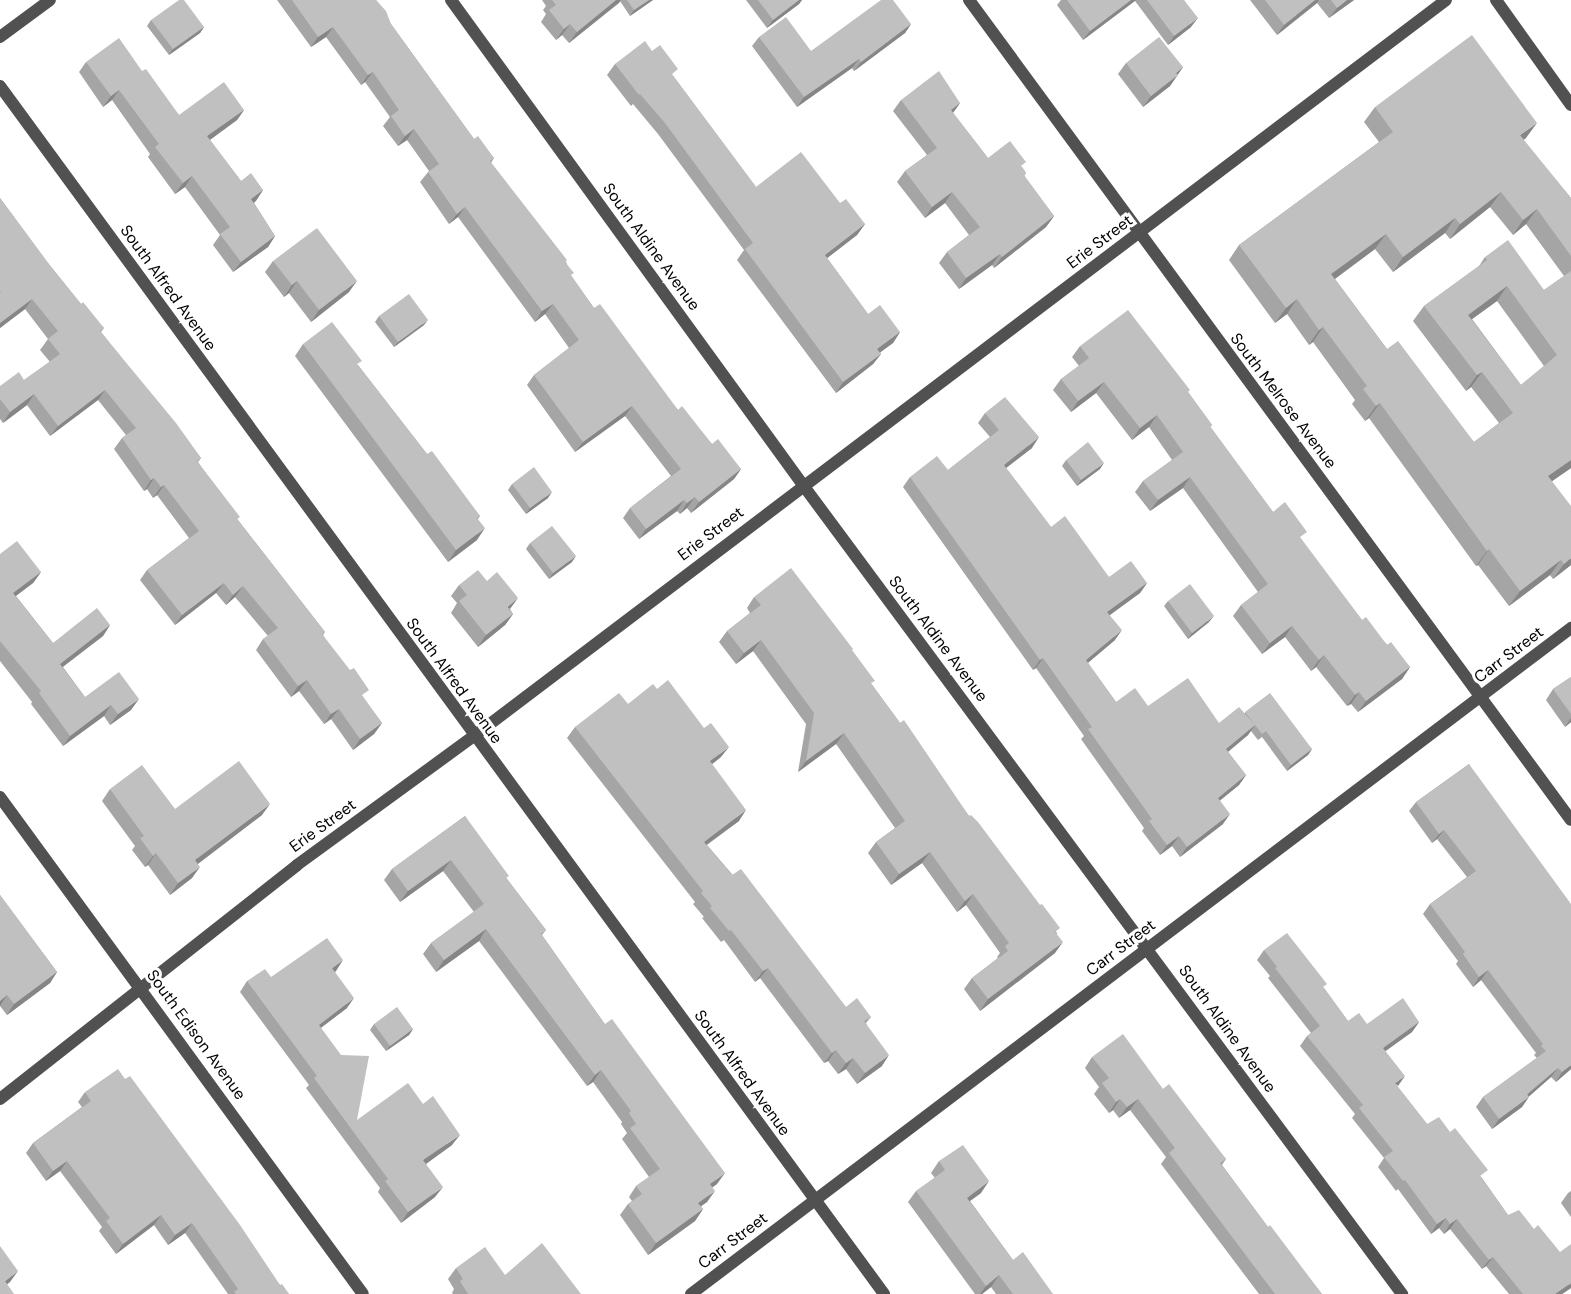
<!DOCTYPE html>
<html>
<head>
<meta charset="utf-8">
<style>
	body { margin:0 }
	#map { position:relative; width:1571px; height:1294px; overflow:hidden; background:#fff; font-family:"DM Sans",sans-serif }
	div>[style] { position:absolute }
	.street>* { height:12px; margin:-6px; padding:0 6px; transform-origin:6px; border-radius:6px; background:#515151 }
	.wall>* { inset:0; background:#a5a5a5 }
	.shaded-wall>* { inset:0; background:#868686 }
	.building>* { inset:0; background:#c0c0c0 }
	span { translate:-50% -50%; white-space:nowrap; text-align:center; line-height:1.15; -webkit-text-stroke:6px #fff; paint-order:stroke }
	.street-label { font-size:16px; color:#000 }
</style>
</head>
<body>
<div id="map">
	<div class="street">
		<div style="left:451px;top:0;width:599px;rotate:54.03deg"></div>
		<div style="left:803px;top:485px;width:1007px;rotate:53.48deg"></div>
		<div style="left:969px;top:0;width:1017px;rotate:53.72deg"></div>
		<div style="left:1496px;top:0;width:129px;rotate:54.5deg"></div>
		<div style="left:0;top:37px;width:62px;rotate:-36.5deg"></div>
		<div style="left:0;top:86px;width:1497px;rotate:53.8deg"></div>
		<div style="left:0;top:797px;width:615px;rotate:53.86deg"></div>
		<div style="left:0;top:1099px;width:378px;rotate:-38.2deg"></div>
		<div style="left:297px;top:865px;width:219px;rotate:-36.1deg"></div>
		<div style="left:474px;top:736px;width:1219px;rotate:-37.13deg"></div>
		<div style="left:691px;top:1294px;width:1104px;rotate:-37.12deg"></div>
	</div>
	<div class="wall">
		<div style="clip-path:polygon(277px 0,376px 0,391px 24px,474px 139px,494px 158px,491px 163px,566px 262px,571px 276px,594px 308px,678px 410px,712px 444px,741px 469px,734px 479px,691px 513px,687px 508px,680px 514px,677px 511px,639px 539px,623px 518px,630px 508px,671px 476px,625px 416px,575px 452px,527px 385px,534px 375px,569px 348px,545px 314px,535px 322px,458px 217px,449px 224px,420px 182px,429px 171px,407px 140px,398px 146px,383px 126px,390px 117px,365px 82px,361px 85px,326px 37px,311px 47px)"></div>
		<div style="clip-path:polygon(542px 0,653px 0,630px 16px,620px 1px,569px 43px,562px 35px,556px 40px,541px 22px,546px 14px,543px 10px,546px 6px)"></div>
		<div style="clip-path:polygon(746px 0,802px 0,799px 4px,767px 28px)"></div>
		<div style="clip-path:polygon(1061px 0,1184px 0,1191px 27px,1168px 45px,1135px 1px,1083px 40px,1057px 5px)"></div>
		<div style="clip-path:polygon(1250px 0,1354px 0,1329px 18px,1317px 3px,1277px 35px)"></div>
		<div style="clip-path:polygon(151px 20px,204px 27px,200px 33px,169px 55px,147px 26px)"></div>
		<div style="clip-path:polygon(911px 24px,905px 33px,854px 71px,852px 68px,797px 107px,752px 46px,759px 37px,811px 51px)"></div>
		<div style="clip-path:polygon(652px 51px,673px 76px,756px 187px,840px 203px,865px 224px,857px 235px,827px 258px,868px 314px,900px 332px,893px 343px,880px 352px,881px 354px,873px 364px,836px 393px,737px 260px,744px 250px,658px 134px,633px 104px,631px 106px,607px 75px,615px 64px)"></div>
		<div style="clip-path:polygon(86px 62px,142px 71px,179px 115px,244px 110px,237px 120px,210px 140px,241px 181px,263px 190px,254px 203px,275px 236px,268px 247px,233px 272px,213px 245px,220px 235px,185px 187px,175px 194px,148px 157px,150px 154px,112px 100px,103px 107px,79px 72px)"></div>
		<div style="clip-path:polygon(1126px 63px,1183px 67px,1170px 86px,1143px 107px,1118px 74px)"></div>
		<div style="clip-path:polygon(901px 100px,960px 103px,953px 113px,988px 158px,1022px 167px,1026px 173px,1024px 176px,1054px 216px,1046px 227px,994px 268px,992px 265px,959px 289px,939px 263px,947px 252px,969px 235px,945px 203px,925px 218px,897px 182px,905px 171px,927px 155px,893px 111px)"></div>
		<div style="clip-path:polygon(evenodd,1375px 107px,1526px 138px,1523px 140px,1571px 198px,1571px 468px,1552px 481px,1571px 565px,1553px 579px,1550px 575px,1509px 606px,1478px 565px,1476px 566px,1369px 418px,1365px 421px,1352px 404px,1355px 400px,1313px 342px,1309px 345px,1287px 314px,1275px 323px,1229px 260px,1239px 245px,1379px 142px,1364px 122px,1375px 107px,1490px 207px,1513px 235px,1526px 224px,1564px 276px,1544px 290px,1485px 257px,1479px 266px,1424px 306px,1413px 321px,1466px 391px,1471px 387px,1499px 423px,1474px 442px,1387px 349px,1335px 279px,1375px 249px,1393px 272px,1445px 233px,1450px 239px,1490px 207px,1375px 107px,1497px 301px,1544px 366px,1521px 385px,1472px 319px,1497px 301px)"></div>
		<div style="clip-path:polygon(0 198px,48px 263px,81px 304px,104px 328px,101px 332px,201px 458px,198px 462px,238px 520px,325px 632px,323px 635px,363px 698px,382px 723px,374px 734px,353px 750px,331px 719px,324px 724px,299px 691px,291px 697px,256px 650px,263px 639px,268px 636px,235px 597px,226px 605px,216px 593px,175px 625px,140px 580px,147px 570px,189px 538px,157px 495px,153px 498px,147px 489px,144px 491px,114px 449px,122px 438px,126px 435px,98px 400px,50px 436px,27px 405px,3px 423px,0 419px,0 386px,24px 380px,50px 362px,40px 350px,48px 339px,25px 309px,0 328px)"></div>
		<div style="clip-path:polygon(273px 261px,349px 292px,311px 322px,289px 293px,284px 297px,265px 272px)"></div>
		<div style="clip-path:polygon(379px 316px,424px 325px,394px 347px,375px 322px)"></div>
		<div style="clip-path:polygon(303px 344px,358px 365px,427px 454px,480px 516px,478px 519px,477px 540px,448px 562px,295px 356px)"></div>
		<div style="clip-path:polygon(1080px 346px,1188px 392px,1212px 425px,1210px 427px,1273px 512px,1301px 540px,1362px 620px,1410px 667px,1402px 679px,1358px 712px,1351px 704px,1347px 706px,1316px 667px,1311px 671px,1285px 637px,1262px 654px,1233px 616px,1241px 605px,1258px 592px,1183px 488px,1150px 511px,1135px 492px,1143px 481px,1172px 460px,1149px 427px,1132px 440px,1096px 393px,1071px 412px,1053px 390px,1061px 379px,1079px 366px,1072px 357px)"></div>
		<div style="clip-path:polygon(985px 413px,1032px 448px,1006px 468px,1051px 527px,1109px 577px,1147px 583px,1140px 593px,1110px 615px,1115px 640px,1088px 663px,1116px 702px,1148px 706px,1219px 723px,1245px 713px,1245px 712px,1312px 749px,1308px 755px,1287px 771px,1262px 737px,1258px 740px,1251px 731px,1248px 735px,1228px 752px,1246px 775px,1239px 785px,1220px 800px,1223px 824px,1180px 857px,1172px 846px,1160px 855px,1142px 831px,1144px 828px,1081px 739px,1084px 736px,1036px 668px,1033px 670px,903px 487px,910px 477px,948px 470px,990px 437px,978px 423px)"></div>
		<div style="clip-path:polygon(1066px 460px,1100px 469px,1077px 486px,1062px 466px)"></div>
		<div style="clip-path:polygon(512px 484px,548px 498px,526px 514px,508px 490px)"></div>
		<div style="clip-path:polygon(530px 543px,572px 562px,549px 579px,526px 549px)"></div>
		<div style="clip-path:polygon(0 554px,41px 572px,33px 583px,16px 596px,53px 643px,110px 625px,103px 636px,63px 667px,85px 697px,131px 710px,110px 725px,104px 716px,63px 746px,31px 704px,32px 702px,0 661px)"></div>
		<div style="clip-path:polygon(459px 585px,510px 609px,513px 614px,505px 625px,478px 647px,451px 613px,457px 603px,451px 596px)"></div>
		<div style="clip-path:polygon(754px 597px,852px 651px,872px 685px,969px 816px,1057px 933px,1055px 953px,980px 1011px,964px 989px,972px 978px,998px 958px,997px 957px,1000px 953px,966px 905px,957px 912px,922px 863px,891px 885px,868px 853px,876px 842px,895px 828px,836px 744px,798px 772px,806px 724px,753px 651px,736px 664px,719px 642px,727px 631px,750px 613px,747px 608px)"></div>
		<div style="clip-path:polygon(1168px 601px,1209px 622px,1188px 639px,1164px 606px)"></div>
		<div style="clip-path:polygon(1571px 677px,1571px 722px,1565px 727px,1546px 700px,1553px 689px)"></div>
		<div style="clip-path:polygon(657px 689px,721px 757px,712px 764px,739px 821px,707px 845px,846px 1007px,871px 1017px,866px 1023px,882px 1066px,857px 1084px,846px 1069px,838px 1074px,828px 1061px,824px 1063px,760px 978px,755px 982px,724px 940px,721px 942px,702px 918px,704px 917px,693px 904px,695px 902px,567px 738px,575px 727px,628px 704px)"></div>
		<div style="clip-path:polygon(1469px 764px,1571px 1069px,1556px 1082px,1551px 1077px,1528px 1097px,1522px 1107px,1492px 1129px,1476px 1107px,1483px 1097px,1537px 1058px,1534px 1055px,1536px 1053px,1481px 980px,1473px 987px,1456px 964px,1458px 961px,1423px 914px,1430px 904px,1467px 877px,1437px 839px,1432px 843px,1409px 811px,1416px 802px)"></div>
		<div style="clip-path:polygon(110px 789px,175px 809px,262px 815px,198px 864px,192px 878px,170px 895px,148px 865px,145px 867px,132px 850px,135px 846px,102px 801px)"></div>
		<div style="clip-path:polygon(465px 816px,507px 879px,546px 930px,542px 935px,717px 1184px,712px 1187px,707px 1202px,701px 1206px,703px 1209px,695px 1221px,648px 1255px,620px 1215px,628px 1204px,632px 1201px,629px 1197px,636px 1186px,649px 1177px,622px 1139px,627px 1133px,621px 1124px,622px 1122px,593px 1082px,587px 1086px,479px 941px,436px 972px,423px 954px,431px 943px,474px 912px,443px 871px,400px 902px,384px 880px,392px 869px)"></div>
		<div style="clip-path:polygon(0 895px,57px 972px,50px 983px,7px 1015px,0 1006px)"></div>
		<div style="clip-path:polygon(1264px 950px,1324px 988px,1348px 1021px,1367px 1024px,1419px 1022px,1412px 1032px,1385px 1051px,1397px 1086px,1427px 1124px,1482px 1178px,1508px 1215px,1571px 1288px,1562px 1294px,1509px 1294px,1486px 1266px,1482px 1269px,1450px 1229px,1444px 1234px,1439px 1228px,1431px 1234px,1398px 1189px,1396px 1191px,1378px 1167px,1384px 1158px,1352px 1118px,1355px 1114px,1300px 1046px,1307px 1036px,1311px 1033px,1268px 978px,1270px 976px,1257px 960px)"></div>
		<div style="clip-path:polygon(336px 971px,335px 972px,347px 1008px,321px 1028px,357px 1120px,452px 1145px,426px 1164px,435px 1197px,401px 1223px,378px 1192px,380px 1188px,306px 1088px,309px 1085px,240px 992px,247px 981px,271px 977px)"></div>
		<div style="clip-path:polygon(374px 1024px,413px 1029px,409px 1035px,386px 1051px,370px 1030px)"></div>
		<div style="clip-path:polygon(1092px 1057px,1163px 1089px,1226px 1159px,1222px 1165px,1268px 1227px,1322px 1294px,1259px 1294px,1161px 1164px,1166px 1157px,1130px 1110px,1119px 1118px,1113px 1110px,1109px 1113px,1094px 1094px,1099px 1087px,1085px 1068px)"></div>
		<div style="clip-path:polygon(85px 1092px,280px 1285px,289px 1294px,228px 1294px,185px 1233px,168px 1245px,154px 1225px,116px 1254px,99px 1231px,102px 1227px,60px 1171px,46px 1181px,26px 1153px,33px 1143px,82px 1107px,78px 1102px)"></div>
		<div style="clip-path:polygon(939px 1161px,981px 1193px,970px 1201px,1013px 1260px,1053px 1294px,996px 1294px,991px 1287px,982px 1294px,975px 1294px,908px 1202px,916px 1191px,935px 1178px,931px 1173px)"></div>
		<div style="clip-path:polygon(1571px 1191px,1571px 1217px,1561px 1203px,1568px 1193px)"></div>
		<div style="clip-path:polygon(456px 1268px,505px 1275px,581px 1294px,453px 1294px,452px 1293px,454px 1289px,448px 1279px)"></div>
	</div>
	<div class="shaded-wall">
		<div style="clip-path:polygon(616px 0,621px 0,619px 3px,569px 43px,577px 32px)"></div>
		<div style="clip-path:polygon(649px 0,653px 0,630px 16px,634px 10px)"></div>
		<div style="clip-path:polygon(799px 0,802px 0,799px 4px,767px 28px,773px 20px)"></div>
		<div style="clip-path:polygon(1131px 0,1136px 0,1083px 40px,1090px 31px)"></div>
		<div style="clip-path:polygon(1315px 0,1319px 0,1317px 3px,1277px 35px,1284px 25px)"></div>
		<div style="clip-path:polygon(1347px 0,1354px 0,1329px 18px,1337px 8px)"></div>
		<div style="clip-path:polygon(1198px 18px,1191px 27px,1168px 45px,1174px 36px)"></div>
		<div style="clip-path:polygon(570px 24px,562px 35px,556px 40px,564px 29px)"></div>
		<div style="clip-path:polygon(911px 24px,905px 33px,854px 71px,861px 62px)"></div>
		<div style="clip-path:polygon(204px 27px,200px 33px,169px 55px,173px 49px)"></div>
		<div style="clip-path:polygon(333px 27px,326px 37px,311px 47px,318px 37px)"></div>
		<div style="clip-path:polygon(859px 59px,852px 68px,797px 107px,804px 97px)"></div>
		<div style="clip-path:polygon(1183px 67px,1170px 86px,1143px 107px,1151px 96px)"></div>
		<div style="clip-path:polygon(373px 72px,365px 82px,361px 85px,368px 75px)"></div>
		<div style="clip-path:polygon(119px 90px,112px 100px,103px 107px,111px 96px)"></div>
		<div style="clip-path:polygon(960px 103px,952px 114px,951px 110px)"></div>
		<div style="clip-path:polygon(244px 110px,237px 120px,200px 147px,207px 136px)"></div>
		<div style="clip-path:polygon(1537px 123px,1526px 138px,1509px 150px,1520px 135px)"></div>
		<div style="clip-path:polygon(414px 129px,407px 140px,398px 146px,405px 136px)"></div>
		<div style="clip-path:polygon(192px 176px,185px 187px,175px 194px,183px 183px)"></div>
		<div style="clip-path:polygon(263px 190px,256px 201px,244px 210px,251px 199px)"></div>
		<div style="clip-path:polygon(952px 192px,945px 203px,925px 218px,932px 207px)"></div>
		<div style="clip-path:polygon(1501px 192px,1490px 207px,1450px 239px,1460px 224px)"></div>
		<div style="clip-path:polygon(465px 207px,458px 217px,449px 224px,457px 214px)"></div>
		<div style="clip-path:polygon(1537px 209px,1526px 224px,1513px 235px,1523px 220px)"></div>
		<div style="clip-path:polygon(1054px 216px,1046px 227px,994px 268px,1002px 257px)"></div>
		<div style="clip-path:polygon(1455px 218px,1445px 233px,1393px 272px,1403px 257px)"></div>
		<div style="clip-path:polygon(865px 224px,857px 235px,817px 266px,825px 255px)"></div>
		<div style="clip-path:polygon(1386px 234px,1375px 249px,1321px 289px,1331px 274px)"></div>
		<div style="clip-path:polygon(275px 236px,268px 247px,233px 272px,241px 262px)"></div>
		<div style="clip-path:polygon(1000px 254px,992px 265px,959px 289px,966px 278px)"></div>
		<div style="clip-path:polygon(297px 281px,289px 293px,284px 297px,292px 285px)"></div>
		<div style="clip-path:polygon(357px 281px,349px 292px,311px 322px,319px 310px)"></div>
		<div style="clip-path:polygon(1507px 286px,1497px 301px,1457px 330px,1468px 315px)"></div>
		<div style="clip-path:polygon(32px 299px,25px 309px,0 328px,0 323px)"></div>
		<div style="clip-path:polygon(1297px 299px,1287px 314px,1275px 323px,1286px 308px)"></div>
		<div style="clip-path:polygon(553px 304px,545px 314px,535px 322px,542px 311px)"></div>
		<div style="clip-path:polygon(428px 320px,424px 325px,394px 347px,398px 342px)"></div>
		<div style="clip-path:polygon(1323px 327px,1313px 342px,1309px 345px,1319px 330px)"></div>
		<div style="clip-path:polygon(900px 332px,893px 343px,870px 360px,877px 349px)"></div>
		<div style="clip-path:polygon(881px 354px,873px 364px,836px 393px,843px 382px)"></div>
		<div style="clip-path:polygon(1482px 372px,1471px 387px,1466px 391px,1477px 375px)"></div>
		<div style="clip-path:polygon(1104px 382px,1096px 393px,1071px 412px,1078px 401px)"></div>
		<div style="clip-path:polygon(105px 390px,98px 400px,50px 436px,58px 426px)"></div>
		<div style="clip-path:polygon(34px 394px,27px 405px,3px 423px,10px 412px)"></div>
		<div style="clip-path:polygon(1380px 403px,1369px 418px,1365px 421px,1376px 406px)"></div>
		<div style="clip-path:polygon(632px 406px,625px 416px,575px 452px,583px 442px)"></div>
		<div style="clip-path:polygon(1157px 415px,1149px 427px,1132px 440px,1140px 428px)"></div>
		<div style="clip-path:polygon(1039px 437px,1032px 448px,997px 475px,1004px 465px)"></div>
		<div style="clip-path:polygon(1571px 460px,1571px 468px,1538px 491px,1548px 476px)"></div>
		<div style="clip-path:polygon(1104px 463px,1100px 469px,1077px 486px,1081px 480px)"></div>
		<div style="clip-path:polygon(741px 469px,734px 479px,691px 513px,699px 502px)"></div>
		<div style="clip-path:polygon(1190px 477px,1183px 488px,1150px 511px,1158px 500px)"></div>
		<div style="clip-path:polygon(154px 478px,147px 489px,144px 491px,151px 480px)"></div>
		<div style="clip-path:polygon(164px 485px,157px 495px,153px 498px,161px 487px)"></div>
		<div style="clip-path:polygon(552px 492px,548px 498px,526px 514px,530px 508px)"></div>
		<div style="clip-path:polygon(695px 497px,687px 508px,680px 514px,687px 503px)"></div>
		<div style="clip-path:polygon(684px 500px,677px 511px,639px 539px,646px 529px)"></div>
		<div style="clip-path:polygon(485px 528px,477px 540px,448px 562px,456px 550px)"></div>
		<div style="clip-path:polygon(1489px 549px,1478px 565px,1476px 566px,1487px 551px)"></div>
		<div style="clip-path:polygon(576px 556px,572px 562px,549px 579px,553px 573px)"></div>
		<div style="clip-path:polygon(1571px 558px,1571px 565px,1553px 579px,1564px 564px)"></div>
		<div style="clip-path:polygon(1561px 560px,1550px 575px,1509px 606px,1520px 591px)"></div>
		<div style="clip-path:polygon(41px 572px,33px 583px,5px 604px,13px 593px)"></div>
		<div style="clip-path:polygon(224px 583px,216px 593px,175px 625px,182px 615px)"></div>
		<div style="clip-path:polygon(1147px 583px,1140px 593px,1100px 622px,1107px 612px)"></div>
		<div style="clip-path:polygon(243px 586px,235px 597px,226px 605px,233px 595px)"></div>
		<div style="clip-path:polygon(518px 598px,510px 609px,507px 607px)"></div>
		<div style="clip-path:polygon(513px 614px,505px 625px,478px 647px,486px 635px)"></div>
		<div style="clip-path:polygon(1214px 616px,1209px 622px,1188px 639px,1192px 633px)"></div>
		<div style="clip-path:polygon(110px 625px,103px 636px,53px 674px,60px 664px)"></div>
		<div style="clip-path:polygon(1292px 626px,1285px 637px,1262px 654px,1270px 643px)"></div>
		<div style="clip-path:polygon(1122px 630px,1115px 640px,1079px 670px,1086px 660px)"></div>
		<div style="clip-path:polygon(761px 640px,753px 651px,736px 664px,744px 653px)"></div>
		<div style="clip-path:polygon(1324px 655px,1316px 667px,1311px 671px,1319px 660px)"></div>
		<div style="clip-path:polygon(1043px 658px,1036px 668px,1033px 670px,1040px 660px)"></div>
		<div style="clip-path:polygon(1410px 667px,1402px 679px,1358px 712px,1366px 701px)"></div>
		<div style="clip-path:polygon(307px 680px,299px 691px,291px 697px,298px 686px)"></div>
		<div style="clip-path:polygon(1359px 692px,1351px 704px,1347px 706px,1355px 695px)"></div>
		<div style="clip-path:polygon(139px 699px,131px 710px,110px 725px,118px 714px)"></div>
		<div style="clip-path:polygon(111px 705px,104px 716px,63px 746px,70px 736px)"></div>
		<div style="clip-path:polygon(339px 709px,331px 719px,324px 724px,331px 714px)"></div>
		<div style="clip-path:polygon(1571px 718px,1571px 722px,1565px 727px)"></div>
		<div style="clip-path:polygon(382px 723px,374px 734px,353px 750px,360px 739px)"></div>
		<div style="clip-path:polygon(1255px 725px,1248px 735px,1219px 759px,1226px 749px)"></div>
		<div style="clip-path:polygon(844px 733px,836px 744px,798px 772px,806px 761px)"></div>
		<div style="clip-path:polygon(729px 747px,721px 757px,702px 772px,710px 761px)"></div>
		<div style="clip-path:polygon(1312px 749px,1308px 755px,1287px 771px,1291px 765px)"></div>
		<div style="clip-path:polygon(1246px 775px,1239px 785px,1211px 808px,1218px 798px)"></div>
		<div style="clip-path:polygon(270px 804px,262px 815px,187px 872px,195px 860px)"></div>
		<div style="clip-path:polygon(746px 810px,739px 821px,696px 852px,704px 842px)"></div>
		<div style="clip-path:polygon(1230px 814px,1223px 824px,1180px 857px,1187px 847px)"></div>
		<div style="clip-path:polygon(1444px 830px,1437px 839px,1432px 843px,1439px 834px)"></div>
		<div style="clip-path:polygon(1179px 836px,1172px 846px,1160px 855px,1167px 845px)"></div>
		<div style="clip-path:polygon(930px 852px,922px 863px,891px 885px,899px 874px)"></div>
		<div style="clip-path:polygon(156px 853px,148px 865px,145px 867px,153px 856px)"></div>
		<div style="clip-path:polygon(451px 860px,443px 871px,400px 902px,408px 891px)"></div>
		<div style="clip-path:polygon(200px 867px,192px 878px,170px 895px,178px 883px)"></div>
		<div style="clip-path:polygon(973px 894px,966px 905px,957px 912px,965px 901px)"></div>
		<div style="clip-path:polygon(486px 929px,479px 941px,436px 972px,444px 960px)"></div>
		<div style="clip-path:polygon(1063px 942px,1055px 953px,980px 1011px,988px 999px)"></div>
		<div style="clip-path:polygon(343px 960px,336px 971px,325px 979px,332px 968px)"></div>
		<div style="clip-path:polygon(768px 968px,760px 978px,755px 982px,763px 971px)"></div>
		<div style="clip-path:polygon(1488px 970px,1481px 980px,1473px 987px,1479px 977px)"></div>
		<div style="clip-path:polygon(57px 972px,50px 983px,7px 1015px,14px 1004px)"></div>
		<div style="clip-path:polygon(7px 995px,0 1006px,0 1001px)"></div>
		<div style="clip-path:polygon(354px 998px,347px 1008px,311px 1035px,319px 1025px)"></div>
		<div style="clip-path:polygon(1419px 1022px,1412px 1032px,1376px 1058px,1383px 1048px)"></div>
		<div style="clip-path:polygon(413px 1029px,409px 1035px,386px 1051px,390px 1046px)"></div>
		<div style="clip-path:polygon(836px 1050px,828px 1061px,824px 1063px,832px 1053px)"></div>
		<div style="clip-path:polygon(889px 1055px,882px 1066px,857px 1084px,865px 1073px)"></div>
		<div style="clip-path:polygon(853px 1058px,846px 1069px,838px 1074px,846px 1063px)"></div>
		<div style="clip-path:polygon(1571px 1065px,1571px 1069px,1556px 1082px,1562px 1072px)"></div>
		<div style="clip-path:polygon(1558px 1068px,1551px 1077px,1525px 1100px,1529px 1097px,1522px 1107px,1492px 1129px,1499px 1119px)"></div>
		<div style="clip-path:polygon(601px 1070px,593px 1082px,587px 1086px,595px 1075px)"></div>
		<div style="clip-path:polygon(1405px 1076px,1398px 1086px,1395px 1083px)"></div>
		<div style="clip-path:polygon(1120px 1099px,1113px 1110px,1109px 1113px,1116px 1102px)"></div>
		<div style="clip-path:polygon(1138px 1099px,1130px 1110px,1119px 1118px,1127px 1107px)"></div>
		<div style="clip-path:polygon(460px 1135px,452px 1145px,416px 1171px,423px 1160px)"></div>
		<div style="clip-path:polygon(67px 1161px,60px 1171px,46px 1181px,53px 1171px)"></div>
		<div style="clip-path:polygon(725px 1173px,717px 1184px,702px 1195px,710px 1184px)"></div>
		<div style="clip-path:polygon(989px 1181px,981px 1193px,959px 1209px,967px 1198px)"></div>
		<div style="clip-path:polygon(443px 1187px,435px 1197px,401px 1223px,408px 1212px)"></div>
		<div style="clip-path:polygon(715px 1191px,707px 1202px,690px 1214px,698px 1203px)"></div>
		<div style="clip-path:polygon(703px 1209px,695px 1221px,648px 1255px,656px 1243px)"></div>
		<div style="clip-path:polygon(161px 1215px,154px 1225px,116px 1254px,123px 1244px)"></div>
		<div style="clip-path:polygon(1446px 1218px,1439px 1228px,1431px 1234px,1437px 1224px)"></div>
		<div style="clip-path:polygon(1457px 1219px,1450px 1229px,1444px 1234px,1450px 1224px)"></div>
		<div style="clip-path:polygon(192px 1223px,185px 1233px,168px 1245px,175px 1235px)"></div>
		<div style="clip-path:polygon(1493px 1257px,1486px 1266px,1482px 1269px,1489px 1260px)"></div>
		<div style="clip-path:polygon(18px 1271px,10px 1282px,0 1290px,5px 1281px)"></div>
		<div style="clip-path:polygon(999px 1275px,991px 1287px,982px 1294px,980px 1294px,986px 1286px)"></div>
		<div style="clip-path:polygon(1571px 1283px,1571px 1288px,1562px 1294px,1555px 1294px)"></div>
	</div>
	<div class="building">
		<div style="clip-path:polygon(179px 0,184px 0,204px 27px,173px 49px,151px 20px)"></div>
		<div style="clip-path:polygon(292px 0,376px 0,386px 11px,391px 24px,474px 139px,478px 136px,494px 158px,490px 161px,567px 260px,565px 262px,574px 273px,571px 275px,594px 308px,600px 304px,678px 410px,682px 406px,712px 444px,718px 439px,741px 469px,699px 502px,695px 497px,687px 503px,684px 500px,646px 529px,630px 508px,681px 469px,632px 406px,583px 442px,534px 375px,579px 340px,553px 304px,542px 311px,465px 207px,457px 214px,428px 172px,439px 164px,414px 129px,405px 136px,391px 116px,399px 110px,373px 72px,368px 75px,333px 27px,318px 37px)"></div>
		<div style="clip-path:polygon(552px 0,616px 0,577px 32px,570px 24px,564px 29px,549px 10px,556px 5px)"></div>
		<div style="clip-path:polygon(627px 0,649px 0,634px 10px)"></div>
		<div style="clip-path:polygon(758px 0,799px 0,773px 20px)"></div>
		<div style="clip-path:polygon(881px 0,893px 0,911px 24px,861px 62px,859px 59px,804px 97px,759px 37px,786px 17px,811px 51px)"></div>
		<div style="clip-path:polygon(1067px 0,1131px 0,1090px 31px)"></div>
		<div style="clip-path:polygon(1147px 0,1184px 0,1198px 18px,1174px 36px)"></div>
		<div style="clip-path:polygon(1265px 0,1315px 0,1284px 25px)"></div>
		<div style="clip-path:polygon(1331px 0,1347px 0,1337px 8px)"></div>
		<div style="clip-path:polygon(evenodd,1472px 35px,1537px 123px,1520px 135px,1571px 198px,1571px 256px,1537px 209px,1523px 220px,1501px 192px,1460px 224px,1455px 218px,1403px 257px,1386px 234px,1331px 274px,1387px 349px,1398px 341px,1474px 442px,1513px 413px,1482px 372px,1477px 375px,1424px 306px,1487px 260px,1485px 257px,1508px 240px,1544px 290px,1571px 271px,1571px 460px,1548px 476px,1571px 506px,1571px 558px,1564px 564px,1561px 560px,1520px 591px,1489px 549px,1487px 551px,1380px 403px,1376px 406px,1363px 389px,1367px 386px,1323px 327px,1319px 330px,1297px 299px,1286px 308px,1239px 245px,1393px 132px,1375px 107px,1472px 35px,1507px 286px,1557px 355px,1521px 385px,1468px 315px,1507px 286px)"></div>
		<div style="clip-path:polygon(1159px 37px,1183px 67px,1176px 73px,1178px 75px,1151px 96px,1126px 63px)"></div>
		<div style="clip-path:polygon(119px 38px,142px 71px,146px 69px,179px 115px,224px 82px,244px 110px,207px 136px,241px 181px,251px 173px,263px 190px,251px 199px,275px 236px,241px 262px,220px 234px,230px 227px,192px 176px,183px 183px,155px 147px,159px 144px,119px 90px,111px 96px,86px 62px)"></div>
		<div style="clip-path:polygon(645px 41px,652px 51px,660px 45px,678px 69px,672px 74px,756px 187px,801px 152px,840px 203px,846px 199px,865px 224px,825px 255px,868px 314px,880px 305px,900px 332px,877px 349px,881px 354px,843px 382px,745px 249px,753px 243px,665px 123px,640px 94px,639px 95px,615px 64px)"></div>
		<div style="clip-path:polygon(939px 71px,960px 103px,951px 110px,988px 158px,1010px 141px,1026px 162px,1021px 166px,1026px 173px,1024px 175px,1054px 216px,1002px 257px,1000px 254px,966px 278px,947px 252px,980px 227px,952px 192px,932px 207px,905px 171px,937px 148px,901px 100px)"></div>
		<div style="clip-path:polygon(0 198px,48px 263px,81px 304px,83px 302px,104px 328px,100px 331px,176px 423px,201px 458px,197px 461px,240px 517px,237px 519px,325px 632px,322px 634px,350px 670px,354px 668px,369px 690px,362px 695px,382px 723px,360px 739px,339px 709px,331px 714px,307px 680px,298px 686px,263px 639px,278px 628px,243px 586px,233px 595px,224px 583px,182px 615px,147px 570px,199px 531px,164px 485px,161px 487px,154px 478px,151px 480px,122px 438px,136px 428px,105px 390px,58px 426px,34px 394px,10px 412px,0 399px,0 386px,19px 372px,24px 380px,60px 354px,48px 339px,58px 331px,32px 299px,0 323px,0 293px,1px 292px,0 291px)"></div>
		<div style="clip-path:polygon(317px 228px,357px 281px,319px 310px,297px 281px,292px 285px,273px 261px)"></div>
		<div style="clip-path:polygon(409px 294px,428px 320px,398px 342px,379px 316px)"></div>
		<div style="clip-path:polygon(1128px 310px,1190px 390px,1188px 392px,1212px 425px,1210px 426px,1273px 512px,1285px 502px,1307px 532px,1300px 537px,1362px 620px,1366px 617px,1387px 645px,1391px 642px,1410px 667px,1366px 701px,1359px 692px,1355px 695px,1324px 655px,1319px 660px,1292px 626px,1270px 643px,1241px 605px,1268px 584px,1190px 477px,1158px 500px,1143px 481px,1183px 452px,1157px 415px,1140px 428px,1104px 382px,1078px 401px,1061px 379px,1089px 358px,1080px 346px)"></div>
		<div style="clip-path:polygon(332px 322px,362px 361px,357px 364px,427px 454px,432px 451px,480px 516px,477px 518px,485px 528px,456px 550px,303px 344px)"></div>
		<div style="clip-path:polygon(1005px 397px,1039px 437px,1004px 465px,1051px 527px,1065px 516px,1109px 577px,1131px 561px,1147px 583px,1107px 612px,1122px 630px,1086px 660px,1116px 702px,1135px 688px,1148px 706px,1188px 678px,1219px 723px,1239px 707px,1255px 725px,1226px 749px,1246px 775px,1218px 798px,1230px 814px,1187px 847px,1179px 836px,1167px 845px,1149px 821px,1152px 819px,1088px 729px,1092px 727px,1043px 658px,1040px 660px,910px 477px,937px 456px,948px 470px,999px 430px,985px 413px)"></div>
		<div style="clip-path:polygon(1088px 442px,1104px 463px,1081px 480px,1066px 460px)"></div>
		<div style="clip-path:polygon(534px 467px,552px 492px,530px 508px,512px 484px)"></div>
		<div style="clip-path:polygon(552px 526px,576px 556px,553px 573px,530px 543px)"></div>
		<div style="clip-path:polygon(17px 541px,41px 572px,13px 593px,53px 643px,97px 608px,110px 625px,60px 664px,85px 697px,119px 672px,139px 699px,118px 714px,111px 705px,70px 736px,39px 693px,41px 691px,0 641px,0 554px)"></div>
		<div style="clip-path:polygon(791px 568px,853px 649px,852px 650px,875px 681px,871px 683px,900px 723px,904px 720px,969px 816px,971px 815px,978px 822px,1040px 905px,1042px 904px,1060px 928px,1055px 932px,1063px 942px,988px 999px,972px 978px,1008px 951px,1005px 946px,1009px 943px,973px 894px,965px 901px,930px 852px,899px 874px,876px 842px,905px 821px,844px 733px,806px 761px,814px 713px,761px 640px,744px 653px,727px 631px,761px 605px,754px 597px)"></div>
		<div style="clip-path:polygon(478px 570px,487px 581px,497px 572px,518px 598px,507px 607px,513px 614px,486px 635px,459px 601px,467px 595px,459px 585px)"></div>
		<div style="clip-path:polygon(1190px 584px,1214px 616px,1192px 633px,1168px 601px)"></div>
		<div style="clip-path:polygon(1571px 677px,1571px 714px,1553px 689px)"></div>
		<div style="clip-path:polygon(668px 680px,704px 728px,711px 723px,729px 747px,710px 761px,746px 810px,704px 842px,732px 875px,741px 869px,846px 1007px,857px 998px,871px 1017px,864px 1021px,889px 1055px,865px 1073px,853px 1058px,846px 1063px,836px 1050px,832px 1053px,768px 968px,763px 971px,731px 930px,729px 931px,710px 908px,712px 906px,701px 893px,703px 891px,575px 727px,619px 693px,628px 704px,653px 684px,657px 689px)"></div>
		<div style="clip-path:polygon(1270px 693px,1312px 749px,1291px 765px,1266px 731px,1262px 734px,1245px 712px)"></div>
		<div style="clip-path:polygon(239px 761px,270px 804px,195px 860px,200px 867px,178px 883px,156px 853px,153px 856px,140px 838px,144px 836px,110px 789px,142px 765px,175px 809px)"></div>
		<div style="clip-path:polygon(1469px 764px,1571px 904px,1571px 1065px,1562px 1072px,1558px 1068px,1527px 1094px,1529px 1097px,1499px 1119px,1483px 1097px,1546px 1051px,1541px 1046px,1543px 1044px,1488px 970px,1479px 977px,1463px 954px,1465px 952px,1430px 904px,1476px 871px,1444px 830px,1439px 834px,1416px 802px)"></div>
		<div style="clip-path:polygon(465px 816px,509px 876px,506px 878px,546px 930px,541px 934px,605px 1024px,612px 1019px,725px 1173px,710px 1184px,715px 1191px,698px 1203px,703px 1209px,656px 1243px,628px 1204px,642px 1194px,636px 1186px,660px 1169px,630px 1128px,636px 1124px,629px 1113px,631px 1111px,601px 1070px,595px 1075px,486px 929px,444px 960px,431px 943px,484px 904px,451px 860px,408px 891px,392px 869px)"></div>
		<div style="clip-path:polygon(0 895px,57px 972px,14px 1004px,7px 995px,0 1001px)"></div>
		<div style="clip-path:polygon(1287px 933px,1327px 984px,1323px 987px,1348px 1021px,1359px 1013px,1367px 1024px,1403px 998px,1419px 1022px,1383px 1048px,1405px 1076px,1395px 1083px,1427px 1124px,1439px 1117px,1450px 1132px,1455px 1128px,1488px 1170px,1480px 1176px,1508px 1215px,1519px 1210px,1534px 1229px,1538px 1225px,1560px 1252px,1571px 1244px,1571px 1283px,1555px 1294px,1523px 1294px,1493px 1257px,1489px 1260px,1457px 1219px,1450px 1224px,1446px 1218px,1437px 1224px,1405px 1180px,1403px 1181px,1384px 1157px,1393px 1151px,1359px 1108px,1363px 1105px,1307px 1036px,1320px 1026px,1275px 968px,1277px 967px,1264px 950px)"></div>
		<div style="clip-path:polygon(327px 938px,343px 960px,332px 968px,354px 998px,319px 1025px,341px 1055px,369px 1056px,357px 1120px,408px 1083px,423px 1104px,433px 1096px,460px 1135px,423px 1160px,443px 1187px,408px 1212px,385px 1181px,388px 1179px,314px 1078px,317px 1076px,247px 981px,265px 969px,271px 977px)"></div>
		<div style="clip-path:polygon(397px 1007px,413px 1029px,390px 1046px,374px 1024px)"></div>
		<div style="clip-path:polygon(1123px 1034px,1163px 1089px,1169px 1084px,1226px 1159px,1220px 1163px,1268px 1227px,1270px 1225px,1322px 1294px,1275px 1294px,1169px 1153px,1175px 1148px,1138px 1099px,1127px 1107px,1120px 1099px,1116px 1102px,1102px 1083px,1109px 1078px,1092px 1057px)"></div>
		<div style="clip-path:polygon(118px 1069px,125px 1079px,130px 1076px,240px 1225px,280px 1285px,282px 1284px,289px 1294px,236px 1294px,234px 1292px,238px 1289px,192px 1223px,175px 1235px,161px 1215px,123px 1244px,106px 1221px,110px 1218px,67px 1161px,53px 1171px,33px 1143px,91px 1101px,85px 1092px)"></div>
		<div style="clip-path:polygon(963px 1145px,989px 1181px,967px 1198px,1013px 1260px,1023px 1252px,1053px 1294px,1013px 1294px,999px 1275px,986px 1286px,916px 1191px,945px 1170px,939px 1161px)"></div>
		<div style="clip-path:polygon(542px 1243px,581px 1294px,468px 1294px,460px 1281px,463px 1279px,456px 1268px,485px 1247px,505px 1275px)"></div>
		<div style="clip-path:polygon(0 1246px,18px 1271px,5px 1281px,14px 1294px,0 1294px)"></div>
	</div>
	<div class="street-label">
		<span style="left:1100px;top:242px;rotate:-37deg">Erie Street</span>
		<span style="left:651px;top:247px;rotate:54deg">South Aldine Avenue</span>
		<span style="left:168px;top:288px;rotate:54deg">South Alfred Avenue</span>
		<span style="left:1283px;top:401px;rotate:53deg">South Melrose Avenue</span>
		<span style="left:711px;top:534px;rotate:-37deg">Erie Street</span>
		<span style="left:938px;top:639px;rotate:53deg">South Aldine Avenue</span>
		<span style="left:1509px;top:655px;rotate:-37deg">Carr Street</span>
		<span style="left:454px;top:681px;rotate:54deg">South Alfred Avenue</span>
		<span style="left:323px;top:826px;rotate:-36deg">Erie Street</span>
		<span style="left:1121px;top:948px;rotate:-37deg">Carr Street</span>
		<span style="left:1227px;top:1029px;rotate:54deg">South Aldine Avenue</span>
		<span style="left:196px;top:1035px;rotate:54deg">South Edison Avenue</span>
		<span style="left:742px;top:1073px;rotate:54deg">South Alfred Avenue</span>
		<span style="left:733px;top:1241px;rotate:-37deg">Carr Street</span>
	</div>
</div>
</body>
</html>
